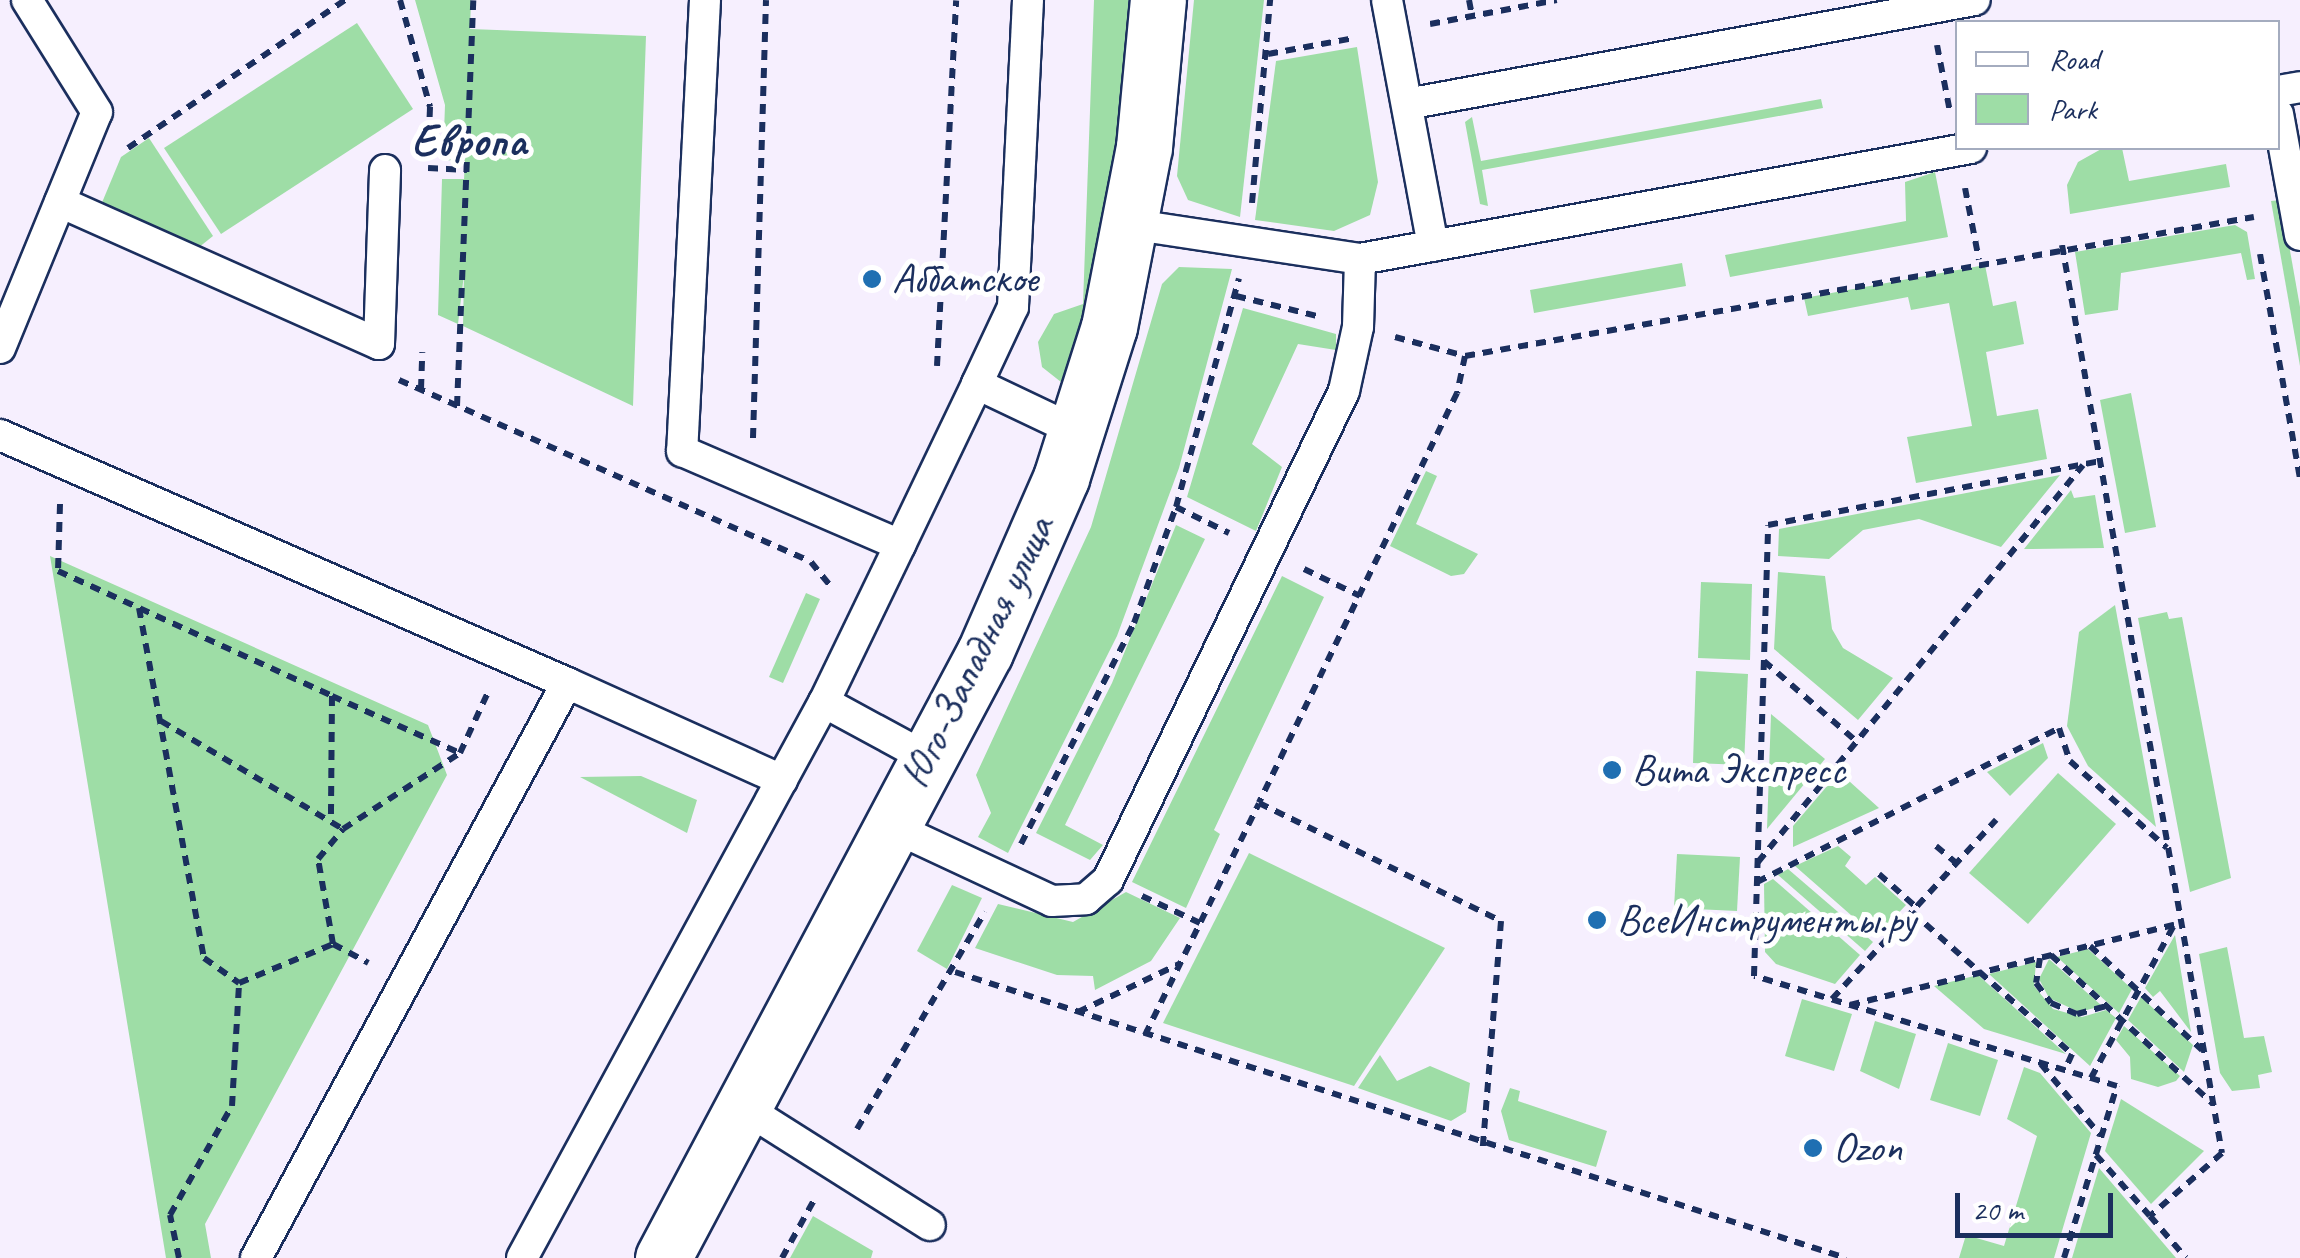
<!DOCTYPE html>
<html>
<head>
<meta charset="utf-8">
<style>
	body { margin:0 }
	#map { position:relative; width:2300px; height:1258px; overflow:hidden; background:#f6effe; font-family:Caveat,sans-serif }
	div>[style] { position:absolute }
	.green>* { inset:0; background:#9edda6 }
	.path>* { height:6px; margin-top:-3px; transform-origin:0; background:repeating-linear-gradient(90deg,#1b2f5e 0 10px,transparent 0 18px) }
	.roads { filter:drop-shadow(2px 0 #1b2f5e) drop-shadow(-2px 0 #1b2f5e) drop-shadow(0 2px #1b2f5e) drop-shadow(0 -2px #1b2f5e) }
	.lane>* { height:30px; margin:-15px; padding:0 15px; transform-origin:15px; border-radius:15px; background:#fff }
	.street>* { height:55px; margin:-27.5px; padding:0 27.5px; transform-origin:27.5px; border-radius:27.5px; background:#fff }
	.dots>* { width:28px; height:28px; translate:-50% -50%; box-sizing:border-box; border:5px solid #fff; border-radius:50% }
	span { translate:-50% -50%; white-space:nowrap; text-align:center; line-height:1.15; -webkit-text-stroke:10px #fff; paint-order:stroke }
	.poi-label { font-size:42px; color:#1b2f5e }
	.left { translate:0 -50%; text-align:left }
	.street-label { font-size:42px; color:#1b2f5e }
	.neighbourhood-label { font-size:45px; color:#1b2f5e; font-weight:700 }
	.legend { position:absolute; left:1955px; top:20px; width:325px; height:130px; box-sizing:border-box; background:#fff; border:2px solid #a4acbf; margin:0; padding:12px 18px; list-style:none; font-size:30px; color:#1b2f5e }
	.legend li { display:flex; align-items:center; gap:20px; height:50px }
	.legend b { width:50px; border:2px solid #a4acbf }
	.scale { position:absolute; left:1955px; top:1193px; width:158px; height:45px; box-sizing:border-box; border:5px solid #1b2f5e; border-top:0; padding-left:12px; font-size:30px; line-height:35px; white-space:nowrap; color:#1b2f5e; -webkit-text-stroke:8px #fff; paint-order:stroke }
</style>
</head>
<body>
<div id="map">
	<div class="green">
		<div style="clip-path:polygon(415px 0,471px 0,470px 29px,646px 36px,633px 406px,463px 326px,464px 274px,458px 324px,438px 315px,442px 179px,464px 179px,465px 161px,443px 160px,445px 105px)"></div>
		<div style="clip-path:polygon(1094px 0,1136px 0,1132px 104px,1072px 381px,1061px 382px,1042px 367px,1038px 342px,1054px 314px,1083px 304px)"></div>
		<div style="clip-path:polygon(1194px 0,1264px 0,1240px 217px,1188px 200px,1177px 176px)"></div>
		<div style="clip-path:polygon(357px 23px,413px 109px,221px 234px,164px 148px)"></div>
		<div style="clip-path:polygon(1357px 47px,1378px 182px,1370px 215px,1334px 231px,1255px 220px,1276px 61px)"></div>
		<div style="clip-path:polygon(1821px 99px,1823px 108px,1482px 170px,1488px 206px,1480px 204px,1465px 122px,1472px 117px,1481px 161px)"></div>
		<div style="clip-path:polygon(149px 138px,213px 236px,198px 248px,101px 205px,121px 157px)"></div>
		<div style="clip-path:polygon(2122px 148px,2129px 181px,2226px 164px,2230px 187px,2070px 214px,2067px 185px,2078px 162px,2103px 148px)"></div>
		<div style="clip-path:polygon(1935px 172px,1948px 237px,1730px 277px,1725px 255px,1906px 221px,1905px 182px)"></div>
		<div style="clip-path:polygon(2281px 200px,2300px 307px,2300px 366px,2271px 201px)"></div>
		<div style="clip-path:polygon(2235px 225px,2247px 232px,2255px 279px,2247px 280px,2241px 253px,2121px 273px,2118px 310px,2085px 315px,2075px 252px)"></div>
		<div style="clip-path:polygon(1682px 263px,1686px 286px,1534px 313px,1530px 290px)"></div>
		<div style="clip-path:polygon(1985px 265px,1993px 306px,2016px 301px,2024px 344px,1986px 352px,1997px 416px,2038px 409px,2047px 459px,1916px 483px,1907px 437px,1972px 426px,1949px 303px,1911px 310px,1908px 297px,1808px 316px,1804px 298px)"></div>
		<div style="clip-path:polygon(1179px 267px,1232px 269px,1179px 468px,1117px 636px,1008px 853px,978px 837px,991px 813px,976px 775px,1091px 527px,1162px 284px)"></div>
		<div style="clip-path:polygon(1243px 308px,1336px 334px,1336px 350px,1298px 344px,1252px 444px,1282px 467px,1256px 531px,1187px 497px)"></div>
		<div style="clip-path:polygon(2131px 393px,2156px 527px,2125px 533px,2100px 400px)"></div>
		<div style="clip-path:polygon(1426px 471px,1437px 476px,1416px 524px,1478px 554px,1464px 574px,1451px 576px,1390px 546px)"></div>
		<div style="clip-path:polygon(2060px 475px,2001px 547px,1919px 519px,1863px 530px,1829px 559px,1778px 556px,1779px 529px)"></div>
		<div style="clip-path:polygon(2071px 490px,2074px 498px,2095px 495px,2104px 548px,2024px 549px)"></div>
		<div style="clip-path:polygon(1176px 525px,1205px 539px,1065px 825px,1103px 845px,1090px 860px,1036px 833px,1112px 683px)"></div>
		<div style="clip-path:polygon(50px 556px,428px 725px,447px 775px,205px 1224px,211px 1258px,166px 1258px)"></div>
		<div style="clip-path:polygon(1778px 572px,1825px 576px,1832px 629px,1843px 648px,1893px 678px,1858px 720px,1774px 649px)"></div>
		<div style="clip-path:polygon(1282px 576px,1324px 597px,1214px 830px,1220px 834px,1186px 908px,1132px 882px)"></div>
		<div style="clip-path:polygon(1701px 582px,1752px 584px,1750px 660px,1698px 658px)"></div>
		<div style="clip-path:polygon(806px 593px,820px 599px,783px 683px,769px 677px)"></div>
		<div style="clip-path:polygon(2115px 605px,2156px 827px,2088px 766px,2067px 726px,2079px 632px)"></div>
		<div style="clip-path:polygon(2167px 612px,2169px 619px,2182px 617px,2231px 878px,2190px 892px,2138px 618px)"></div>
		<div style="clip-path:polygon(1696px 671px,1748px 674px,1744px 765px,1693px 763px)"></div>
		<div style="clip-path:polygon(1771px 714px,1825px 759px,1767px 829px)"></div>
		<div style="clip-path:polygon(2043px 743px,2048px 758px,2010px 796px,1987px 772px)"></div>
		<div style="clip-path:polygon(1839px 772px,1879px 808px,1793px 847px,1793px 826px)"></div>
		<div style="clip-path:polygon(2058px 773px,2116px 824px,2028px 924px,1969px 873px)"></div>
		<div style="clip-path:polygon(641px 776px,697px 800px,687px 833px,580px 777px)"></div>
		<div style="clip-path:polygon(1838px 846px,1851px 857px,1845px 866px,1866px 885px,1875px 877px,1906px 905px,1876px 937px,1795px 866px)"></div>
		<div style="clip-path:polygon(1249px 853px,1445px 948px,1354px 1086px,1163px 1023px)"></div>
		<div style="clip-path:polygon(1677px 854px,1740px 857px,1737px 911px,1674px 908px)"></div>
		<div style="clip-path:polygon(1788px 869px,1873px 942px,1865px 951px,1778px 875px)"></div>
		<div style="clip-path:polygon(1773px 879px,1860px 955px,1835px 984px,1776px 964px,1765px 952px,1764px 884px)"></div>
		<div style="clip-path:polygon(952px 885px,982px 898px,947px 969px,917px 951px)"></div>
		<div style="clip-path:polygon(1126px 892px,1180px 918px,1151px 961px,1095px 990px,1093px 976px,1057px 975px,975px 948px,998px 904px,1073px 922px)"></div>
		<div style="clip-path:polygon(2175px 935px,2191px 1032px,2160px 991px,2153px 997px,2145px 988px)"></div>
		<div style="clip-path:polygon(2227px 947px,2244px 1038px,2264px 1036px,2272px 1072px,2258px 1075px,2260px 1088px,2232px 1091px,2220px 1073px,2199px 954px)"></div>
		<div style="clip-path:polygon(2088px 949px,2132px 989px,2119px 1013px,2057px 957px)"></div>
		<div style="clip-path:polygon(2049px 959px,2102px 1006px,2079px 1012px,2049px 998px,2039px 979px)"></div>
		<div style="clip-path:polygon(2036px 962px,2034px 986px,2053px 1009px,2082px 1017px,2106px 1010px,2116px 1018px,2090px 1066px,1989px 974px)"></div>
		<div style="clip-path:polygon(1978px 975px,2066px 1054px,1984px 1029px,1934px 986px)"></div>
		<div style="clip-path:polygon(2141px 997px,2193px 1045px,2184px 1072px,2128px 1020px)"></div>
		<div style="clip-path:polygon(1802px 999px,1852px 1014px,1834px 1071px,1785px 1056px)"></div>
		<div style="clip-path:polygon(1875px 1021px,1916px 1034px,1899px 1089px,1860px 1071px)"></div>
		<div style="clip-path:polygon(2124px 1026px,2180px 1076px,2176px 1081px,2158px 1087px,2131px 1079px,2130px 1057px,2116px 1040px)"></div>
		<div style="clip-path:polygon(1948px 1043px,1998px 1060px,1980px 1116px,1930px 1100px)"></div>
		<div style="clip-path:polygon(1380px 1055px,1397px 1081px,1430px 1066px,1470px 1083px,1466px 1112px,1451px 1121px,1358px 1088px)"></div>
		<div style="clip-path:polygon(2024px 1067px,2040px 1073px,2091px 1133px,2054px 1258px,1959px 1258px,1966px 1235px,2004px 1246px,2037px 1136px,2007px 1119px)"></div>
		<div style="clip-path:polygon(1510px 1088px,1520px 1091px,1518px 1101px,1607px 1131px,1596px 1167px,1509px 1140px,1501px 1111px)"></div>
		<div style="clip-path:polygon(2121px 1099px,2204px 1151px,2151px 1204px,2105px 1151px)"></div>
		<div style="clip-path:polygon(2099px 1168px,2176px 1258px,2072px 1258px)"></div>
		<div style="clip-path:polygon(813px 1216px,873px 1251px,871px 1258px,790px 1258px)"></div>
	</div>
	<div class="path">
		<div style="left:400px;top:0;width:111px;rotate:74.3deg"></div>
		<div style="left:430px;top:107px;width:52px;rotate:92.2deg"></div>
		<div style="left:1469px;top:0;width:16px;rotate:79deg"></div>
		<div style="left:1430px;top:24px;width:129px;rotate:-10.7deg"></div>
		<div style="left:1937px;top:45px;width:68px;rotate:79deg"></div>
		<div style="left:1268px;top:54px;width:87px;rotate:-10.5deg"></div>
		<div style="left:128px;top:148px;width:263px;rotate:-34.3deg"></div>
		<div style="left:428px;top:168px;width:39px;rotate:3deg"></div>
		<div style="left:1965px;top:188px;width:73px;rotate:79deg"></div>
		<div style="left:1252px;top:203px;width:204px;rotate:-84.9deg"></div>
		<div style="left:2062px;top:245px;width:922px;rotate:80.01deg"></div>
		<div style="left:2222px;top:1153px;width:96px;rotate:138.8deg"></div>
		<div style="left:2150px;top:1216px;width:55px;rotate:49.4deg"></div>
		<div style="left:2260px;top:254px;width:229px;rotate:79.9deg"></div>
		<div style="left:1236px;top:296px;width:88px;rotate:13.9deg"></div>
		<div style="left:1395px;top:337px;width:73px;rotate:15.2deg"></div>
		<div style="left:1465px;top:356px;width:801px;rotate:-9.99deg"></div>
		<div style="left:1465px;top:356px;width:38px;rotate:102deg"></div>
		<div style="left:1457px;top:393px;width:455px;rotate:115.8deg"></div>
		<div style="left:1259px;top:803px;width:269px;rotate:26deg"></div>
		<div style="left:1501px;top:921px;width:226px;rotate:94.6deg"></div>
		<div style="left:937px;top:366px;width:366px;rotate:-87deg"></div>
		<div style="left:399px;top:380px;width:450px;rotate:23.8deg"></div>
		<div style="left:811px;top:562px;width:35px;rotate:51deg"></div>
		<div style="left:421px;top:389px;width:37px;rotate:-88deg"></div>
		<div style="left:457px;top:406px;width:406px;rotate:-87.7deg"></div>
		<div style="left:753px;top:438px;width:438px;rotate:-88.3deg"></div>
		<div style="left:60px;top:504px;width:67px;rotate:91.7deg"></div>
		<div style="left:58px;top:571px;width:301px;rotate:24.5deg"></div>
		<div style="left:332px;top:696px;width:125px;rotate:90.5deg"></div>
		<div style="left:1176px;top:507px;width:59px;rotate:26.1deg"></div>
		<div style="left:1304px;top:569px;width:62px;rotate:25.7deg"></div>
		<div style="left:139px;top:608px;width:356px;rotate:79.5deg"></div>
		<div style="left:204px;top:958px;width:43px;rotate:35.5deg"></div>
		<div style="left:1764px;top:661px;width:122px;rotate:41deg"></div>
		<div style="left:332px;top:696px;width:140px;rotate:24deg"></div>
		<div style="left:161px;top:721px;width:212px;rotate:30.7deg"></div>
		<div style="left:1021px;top:844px;width:248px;rotate:-62.9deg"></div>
		<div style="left:1134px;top:623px;width:123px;rotate:-70.1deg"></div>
		<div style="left:1176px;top:507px;width:237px;rotate:-74.6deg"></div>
		<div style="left:1936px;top:846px;width:26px;rotate:40deg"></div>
		<div style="left:1758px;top:862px;width:513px;rotate:-50.69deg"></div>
		<div style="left:1879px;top:874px;width:50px;rotate:41.7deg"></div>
		<div style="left:1757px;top:882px;width:339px;rotate:-27deg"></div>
		<div style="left:2059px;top:728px;width:35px;rotate:72deg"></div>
		<div style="left:2070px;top:761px;width:130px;rotate:41.9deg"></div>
		<div style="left:1142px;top:896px;width:64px;rotate:25deg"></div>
		<div style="left:1912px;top:912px;width:214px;rotate:41.6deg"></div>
		<div style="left:2072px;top:1054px;width:17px;rotate:114deg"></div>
		<div style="left:333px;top:944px;width:86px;rotate:-100deg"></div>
		<div style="left:318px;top:859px;width:39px;rotate:-50deg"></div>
		<div style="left:343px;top:829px;width:140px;rotate:-33deg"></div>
		<div style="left:460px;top:753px;width:67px;rotate:-65.3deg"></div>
		<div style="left:2090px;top:946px;width:153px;rotate:42.9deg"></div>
		<div style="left:2051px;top:955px;width:220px;rotate:42.6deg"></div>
		<div style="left:2040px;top:958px;width:25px;rotate:99deg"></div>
		<div style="left:2036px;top:983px;width:25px;rotate:53deg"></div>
		<div style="left:2051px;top:1003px;width:28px;rotate:23deg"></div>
		<div style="left:2077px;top:1014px;width:31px;rotate:-15deg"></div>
		<div style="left:955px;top:972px;width:936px;rotate:17.8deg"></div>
		<div style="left:1832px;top:999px;width:243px;rotate:-47.5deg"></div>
		<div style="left:1850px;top:1005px;width:334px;rotate:-13.9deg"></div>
		<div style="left:1078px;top:1012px;width:112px;rotate:-25.4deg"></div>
		<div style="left:1145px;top:1035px;width:258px;rotate:-63.8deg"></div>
		<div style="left:2041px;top:1064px;width:92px;rotate:50.3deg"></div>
		<div style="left:2091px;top:1078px;width:174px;rotate:-61.5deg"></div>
		<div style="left:857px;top:1129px;width:252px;rotate:-59.5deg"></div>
		<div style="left:2096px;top:1155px;width:81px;rotate:48.5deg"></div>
		<div style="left:179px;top:1258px;width:44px;rotate:-101.8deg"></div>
		<div style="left:170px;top:1215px;width:125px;rotate:-60.4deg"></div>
		<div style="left:232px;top:1106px;width:123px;rotate:-86.7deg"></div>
		<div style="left:239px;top:983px;width:102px;rotate:-22.5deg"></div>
		<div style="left:333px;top:944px;width:40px;rotate:28deg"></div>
		<div style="left:782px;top:1258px;width:66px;rotate:-61.1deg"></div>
		<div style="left:2064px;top:1258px;width:180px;rotate:-72.9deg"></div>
		<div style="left:2117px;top:1086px;width:379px;rotate:-163.1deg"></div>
		<div style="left:1754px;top:976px;width:451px;rotate:-88.2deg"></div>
		<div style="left:1768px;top:525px;width:338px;rotate:-10.9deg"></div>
	</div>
	<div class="roads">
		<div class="lane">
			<div style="left:705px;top:0;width:452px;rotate:92.9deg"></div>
			<div style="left:682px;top:451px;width:237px;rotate:23.3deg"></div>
			<div style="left:900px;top:545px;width:174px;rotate:115.8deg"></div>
			<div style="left:1028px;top:0;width:307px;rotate:92.8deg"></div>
			<div style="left:1013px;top:307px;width:85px;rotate:115.1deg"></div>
			<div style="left:977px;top:384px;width:110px;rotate:25.4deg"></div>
			<div style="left:1387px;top:0;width:250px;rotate:79.4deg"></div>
			<div style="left:2278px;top:91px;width:22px;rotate:-10deg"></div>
			<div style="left:1407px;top:104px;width:577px;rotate:-10.38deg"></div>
			<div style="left:2278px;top:114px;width:123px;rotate:79.7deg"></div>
			<div style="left:60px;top:202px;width:349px;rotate:24deg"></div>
			<div style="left:379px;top:344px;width:174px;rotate:-88deg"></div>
			<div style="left:1129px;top:224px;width:234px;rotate:8.6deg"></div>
			<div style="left:1360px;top:259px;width:621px;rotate:-10.3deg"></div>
			<div style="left:0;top:348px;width:255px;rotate:-67.7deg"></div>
			<div style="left:97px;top:112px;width:132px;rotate:-122deg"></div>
			<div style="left:0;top:435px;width:619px;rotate:23.62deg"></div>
			<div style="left:900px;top:545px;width:178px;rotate:-64.4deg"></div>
			<div style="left:893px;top:827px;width:175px;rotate:25deg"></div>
			<div style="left:1052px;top:901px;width:34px;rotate:-3deg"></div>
			<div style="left:1086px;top:899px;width:29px;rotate:-41deg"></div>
			<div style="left:1108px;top:880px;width:543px;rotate:-64.24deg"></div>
			<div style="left:1344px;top:391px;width:66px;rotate:-77.7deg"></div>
			<div style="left:1358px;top:327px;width:68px;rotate:-88.3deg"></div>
			<div style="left:743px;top:1107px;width:221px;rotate:32.3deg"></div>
			<div style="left:256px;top:1258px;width:654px;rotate:-61.59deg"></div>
			<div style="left:567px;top:683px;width:236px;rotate:24.3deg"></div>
			<div style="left:522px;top:1258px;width:633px;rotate:-61.49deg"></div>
			<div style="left:824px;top:702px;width:119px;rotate:28.5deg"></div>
		</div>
		<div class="street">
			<div style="left:663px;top:1258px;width:686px;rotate:-62.02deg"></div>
			<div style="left:985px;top:652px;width:190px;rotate:-66.4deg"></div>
			<div style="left:1061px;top:478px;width:158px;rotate:-72.4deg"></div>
			<div style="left:1109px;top:327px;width:183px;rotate:-79deg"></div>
			<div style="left:1144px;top:147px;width:148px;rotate:-84.6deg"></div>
		</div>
	</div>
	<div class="dots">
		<div style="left:872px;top:279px;background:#1f6fb2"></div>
		<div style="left:1612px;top:770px;background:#1f6fb2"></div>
		<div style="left:1597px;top:920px;background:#1f6fb2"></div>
		<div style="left:1813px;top:1148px;background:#1f6fb2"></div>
	</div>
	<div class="poi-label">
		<span class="left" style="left:892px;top:279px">Аббатское</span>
		<span class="left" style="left:1632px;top:770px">Вита Экспресс</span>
		<span class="left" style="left:1617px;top:920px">ВсеИнструменты.ру</span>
		<span class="left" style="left:1833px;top:1148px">Ozon</span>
	</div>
	<div class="street-label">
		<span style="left:978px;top:652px;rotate:-64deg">Юго-Западная улица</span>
	</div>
	<div class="neighbourhood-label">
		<span style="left:469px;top:141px">Европа</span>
	</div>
	<ul class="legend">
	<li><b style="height:12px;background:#fff"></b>Road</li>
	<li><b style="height:28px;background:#9edda6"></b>Park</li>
	</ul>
	<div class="scale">20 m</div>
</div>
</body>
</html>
